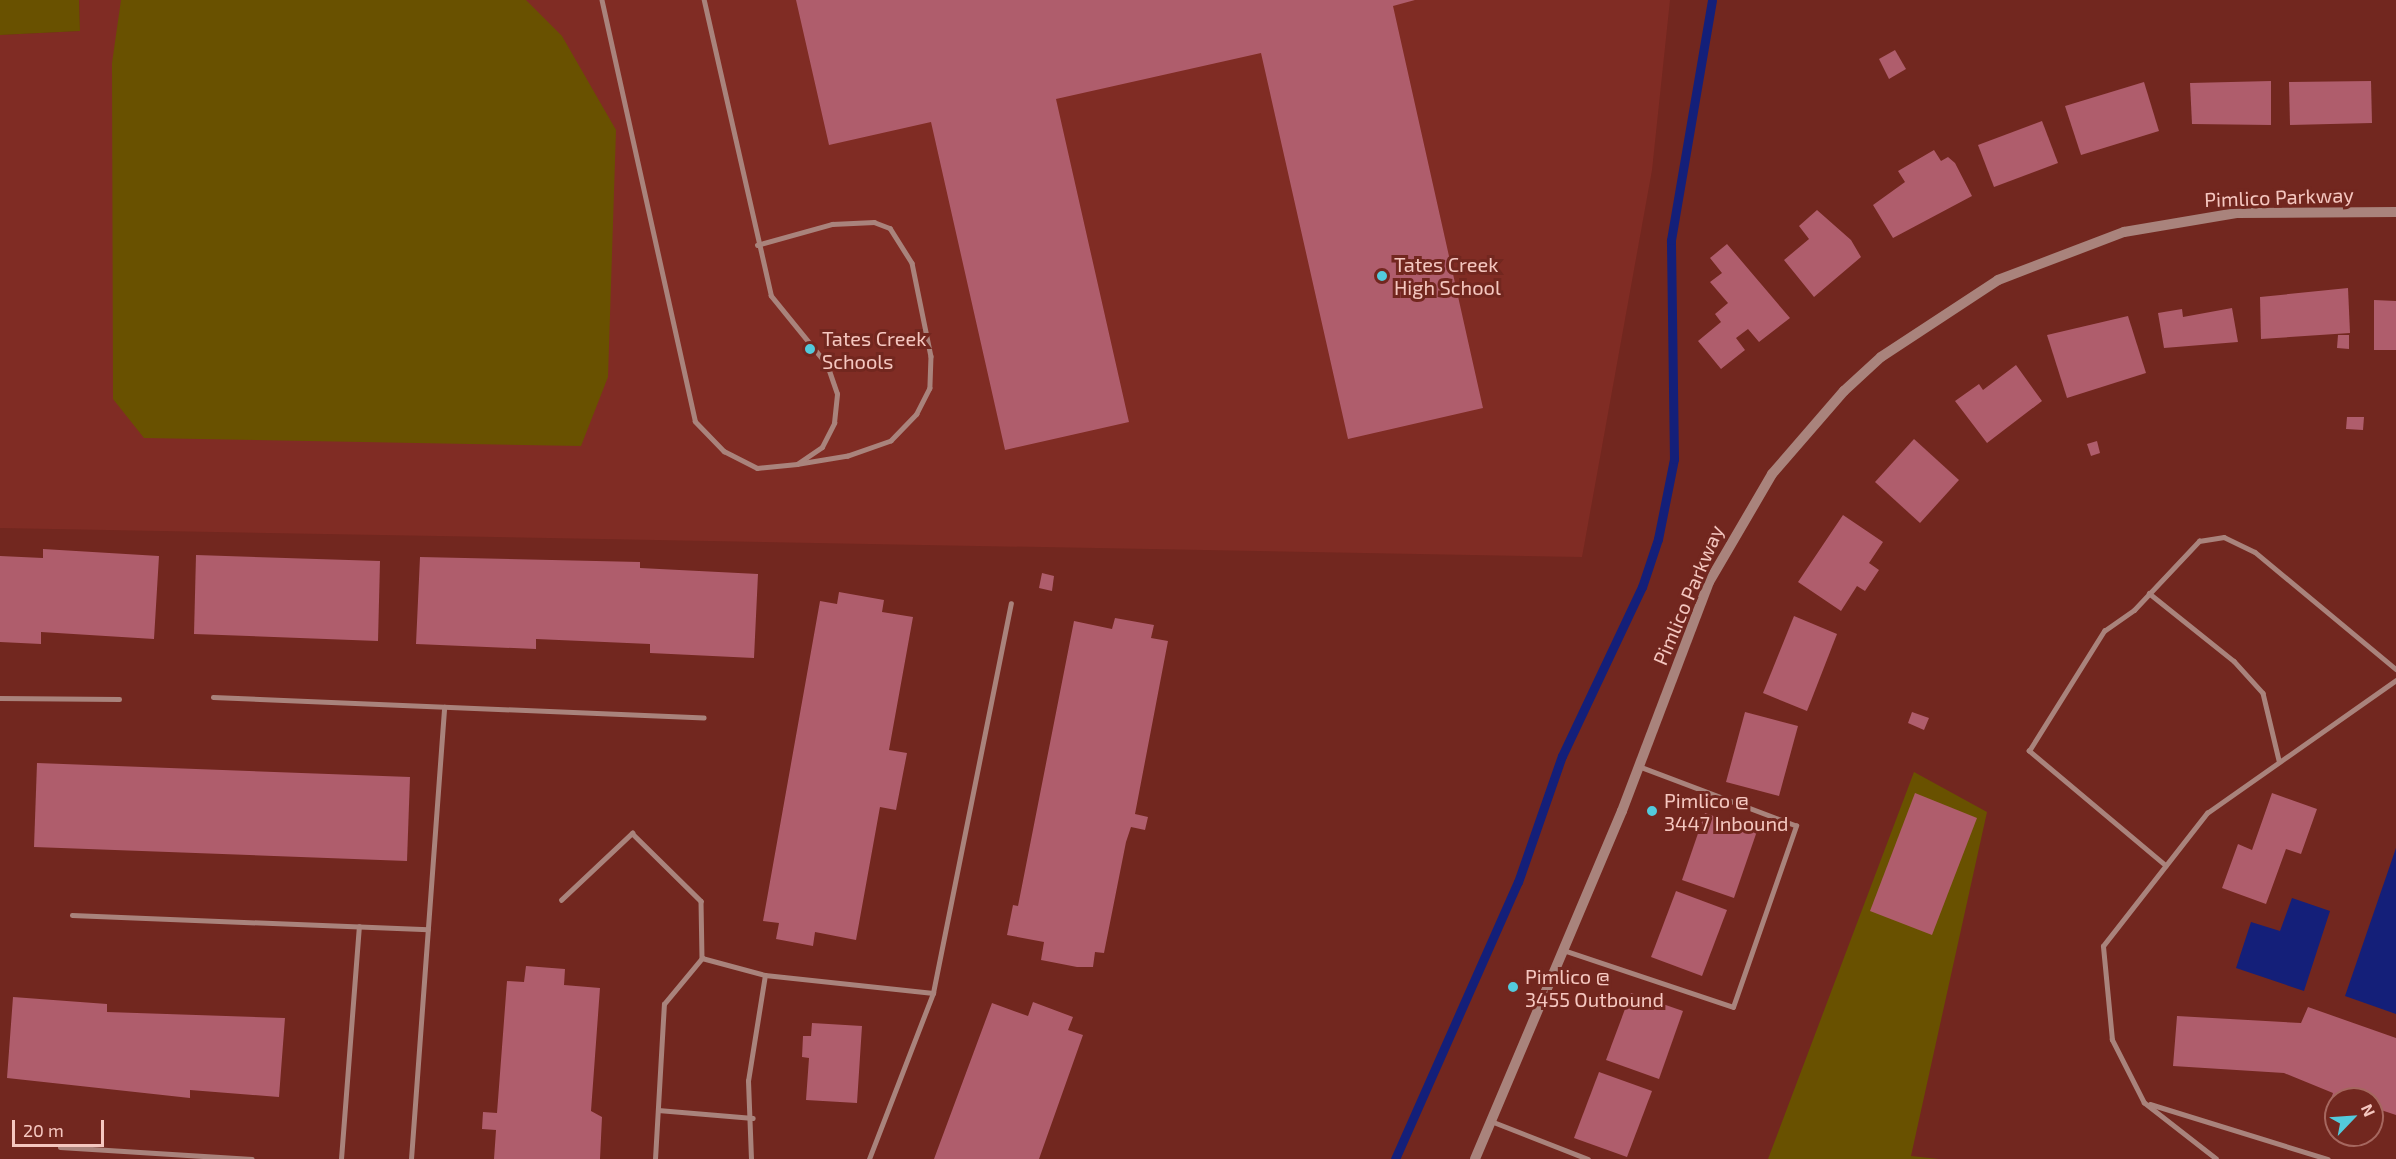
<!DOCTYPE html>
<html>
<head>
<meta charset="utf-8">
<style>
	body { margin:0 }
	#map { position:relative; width:2396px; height:1159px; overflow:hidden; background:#72271f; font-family:"Exo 2",sans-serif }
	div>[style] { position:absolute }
	.built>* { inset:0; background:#802c24 }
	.green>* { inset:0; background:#695100 }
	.water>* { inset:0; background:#141f79 }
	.stream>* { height:9px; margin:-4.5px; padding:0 4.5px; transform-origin:4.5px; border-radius:4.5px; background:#141f79 }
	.building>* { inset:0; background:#af5d6c }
	.service>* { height:4.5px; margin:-2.25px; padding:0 2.25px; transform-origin:2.25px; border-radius:2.25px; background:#a9837c }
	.tertiary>* { height:10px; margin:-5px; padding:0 5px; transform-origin:5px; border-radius:5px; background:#a9837c }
	.dots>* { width:16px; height:16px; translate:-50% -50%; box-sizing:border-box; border:3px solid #72271f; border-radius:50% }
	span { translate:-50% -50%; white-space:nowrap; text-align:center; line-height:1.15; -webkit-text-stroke:6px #72271f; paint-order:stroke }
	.street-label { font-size:20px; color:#f5c7c0 }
	.poi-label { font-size:20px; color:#f5c7c0 }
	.left { translate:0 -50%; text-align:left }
	.north { position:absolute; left:2324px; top:1087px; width:60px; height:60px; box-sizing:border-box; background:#72271f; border:2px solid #a6675f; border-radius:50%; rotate:65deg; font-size:16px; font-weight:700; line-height:24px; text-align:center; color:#f5c7c0 }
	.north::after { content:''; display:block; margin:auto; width:21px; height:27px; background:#53cadc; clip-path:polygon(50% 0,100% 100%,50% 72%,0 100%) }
	.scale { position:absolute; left:12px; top:1120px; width:92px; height:27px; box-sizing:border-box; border:3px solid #f5c7c0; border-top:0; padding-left:8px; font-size:18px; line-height:21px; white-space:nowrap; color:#f5c7c0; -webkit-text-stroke:4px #72271f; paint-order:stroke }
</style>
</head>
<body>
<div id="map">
	<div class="built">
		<div style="clip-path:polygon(79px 0,1670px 0,1652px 170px,1582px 557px,0 528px,0 35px,80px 31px)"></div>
	</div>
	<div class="green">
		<div style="clip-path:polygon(0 0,79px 0,80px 31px,0 35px)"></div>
		<div style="clip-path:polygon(121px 0,526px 0,562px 36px,616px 130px,608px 377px,581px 446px,144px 438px,113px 399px,112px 63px)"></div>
		<div style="clip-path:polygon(1914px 772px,1987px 812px,1911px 1156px,1939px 1159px,1768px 1159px)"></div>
	</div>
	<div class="water">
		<div style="clip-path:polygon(2396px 848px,2396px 1014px,2345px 996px)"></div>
		<div style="clip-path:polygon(2292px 898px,2330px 911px,2304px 991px,2236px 968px,2251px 922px,2280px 931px)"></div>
	</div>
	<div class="stream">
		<div style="left:1395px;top:1159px;width:303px;rotate:-66.1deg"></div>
		<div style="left:1518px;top:882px;width:133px;rotate:-70.8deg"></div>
		<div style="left:1562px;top:756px;width:187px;rotate:-64.7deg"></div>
		<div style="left:1642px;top:587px;width:51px;rotate:-71.6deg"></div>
		<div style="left:1658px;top:539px;width:82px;rotate:-78.7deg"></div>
		<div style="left:1674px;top:459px;width:219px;rotate:-90.8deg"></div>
		<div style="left:1671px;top:240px;width:243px;rotate:-80.3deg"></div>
	</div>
	<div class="building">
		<div style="clip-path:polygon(796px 0,1415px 0,1393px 6px,1483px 408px,1348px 439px,1261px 53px,1056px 99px,1129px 422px,1005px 450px,931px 122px,829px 145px)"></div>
		<div style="clip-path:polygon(1895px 50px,1906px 69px,1889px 79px,1879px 59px)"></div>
		<div style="clip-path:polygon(2271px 81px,2271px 125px,2192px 124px,2190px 83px)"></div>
		<div style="clip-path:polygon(2371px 81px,2372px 123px,2290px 125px,2289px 82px)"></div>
		<div style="clip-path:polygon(2144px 82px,2159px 131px,2081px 155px,2065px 106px)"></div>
		<div style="clip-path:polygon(2042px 121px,2058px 163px,1994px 187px,1978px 145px)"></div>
		<div style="clip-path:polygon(1934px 150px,1941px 161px,1948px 157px,1955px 163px,1972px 196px,1893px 238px,1873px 205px,1905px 182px,1898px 171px)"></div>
		<div style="clip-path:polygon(1817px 210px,1851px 240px,1861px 257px,1814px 297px,1784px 260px,1809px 239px,1799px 226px)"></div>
		<div style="clip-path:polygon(1727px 244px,1790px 318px,1759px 342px,1748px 329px,1736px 338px,1745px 350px,1721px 369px,1698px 341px,1721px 322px,1715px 314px,1728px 303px,1710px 282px,1722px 273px,1710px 258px)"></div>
		<div style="clip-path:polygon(2348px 288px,2350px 333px,2261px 339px,2260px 297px)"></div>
		<div style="clip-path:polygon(2374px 300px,2396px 301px,2396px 350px,2374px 350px)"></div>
		<div style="clip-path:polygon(2232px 308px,2238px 342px,2164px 348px,2158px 313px,2182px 309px,2183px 317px)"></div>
		<div style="clip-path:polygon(2128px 316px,2146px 373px,2067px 398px,2047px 335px)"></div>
		<div style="clip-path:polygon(2338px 335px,2349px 335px,2349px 349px,2337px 348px)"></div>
		<div style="clip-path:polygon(2016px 365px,2042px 401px,1987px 443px,1955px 401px,1979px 384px,1983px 390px)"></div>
		<div style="clip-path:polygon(2347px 417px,2364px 417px,2363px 430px,2346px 429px)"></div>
		<div style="clip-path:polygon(1914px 439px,1959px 480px,1920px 523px,1875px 482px)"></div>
		<div style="clip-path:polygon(2097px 441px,2100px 453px,2091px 456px,2087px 444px)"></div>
		<div style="clip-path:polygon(1843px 515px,1883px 542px,1869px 563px,1879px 570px,1865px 591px,1857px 586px,1841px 611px,1798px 582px)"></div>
		<div style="clip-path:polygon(43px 549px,159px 556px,154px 639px,41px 632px,41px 644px,0 642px,0 556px,43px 558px)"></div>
		<div style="clip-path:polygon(196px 555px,380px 561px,378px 641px,194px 634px)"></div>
		<div style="clip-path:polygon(420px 557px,640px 562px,640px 568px,758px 574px,754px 658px,650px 653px,650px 644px,536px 639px,536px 649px,416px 644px)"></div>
		<div style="clip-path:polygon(1042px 573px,1054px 576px,1052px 591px,1039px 588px)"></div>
		<div style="clip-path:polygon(839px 592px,884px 600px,882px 612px,913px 617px,889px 750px,907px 753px,896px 810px,880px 807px,856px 940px,815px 932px,813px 946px,776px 939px,779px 923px,763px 921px,820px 601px,837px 604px)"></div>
		<div style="clip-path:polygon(1794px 616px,1837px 634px,1807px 711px,1763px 693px)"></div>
		<div style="clip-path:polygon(1115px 618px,1154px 625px,1151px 638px,1168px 641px,1135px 814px,1148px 817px,1145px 830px,1131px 827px,1126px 842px,1104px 953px,1095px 952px,1093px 967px,1077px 967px,1041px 960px,1044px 942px,1007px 935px,1013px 905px,1018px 906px,1074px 621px,1112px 629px)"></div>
		<div style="clip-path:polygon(1745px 712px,1798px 726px,1779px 796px,1726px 782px)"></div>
		<div style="clip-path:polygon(1912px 712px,1929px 718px,1924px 730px,1908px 723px)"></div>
		<div style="clip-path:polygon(37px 763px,410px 777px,407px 861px,34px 847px)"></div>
		<div style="clip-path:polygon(1915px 793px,1977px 818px,1932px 935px,1870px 911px)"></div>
		<div style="clip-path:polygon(2272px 793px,2317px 809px,2301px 854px,2286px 849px,2266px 904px,2222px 888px,2238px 844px,2252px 850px)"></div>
		<div style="clip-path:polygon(1705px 813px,1757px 831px,1734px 898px,1682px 880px)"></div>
		<div style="clip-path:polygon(1676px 891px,1727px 910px,1702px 976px,1651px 957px)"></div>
		<div style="clip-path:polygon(526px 966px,565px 969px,564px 985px,600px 988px,591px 1111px,602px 1117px,600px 1159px,494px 1159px,496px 1130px,482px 1129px,483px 1112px,497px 1113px,507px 981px,524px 982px)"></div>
		<div style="clip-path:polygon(1631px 993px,1683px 1011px,1659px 1079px,1606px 1060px)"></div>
		<div style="clip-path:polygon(13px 997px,107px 1004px,107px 1012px,285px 1018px,279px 1097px,190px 1090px,190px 1098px,7px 1078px)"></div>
		<div style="clip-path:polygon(1033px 1002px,1073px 1017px,1068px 1030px,1083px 1035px,1039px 1159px,934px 1159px,992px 1003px,1028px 1016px)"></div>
		<div style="clip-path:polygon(2308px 1007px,2396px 1038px,2396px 1115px,2372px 1107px,2372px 1099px,2336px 1099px,2336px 1111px,2328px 1108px,2333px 1093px,2284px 1073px,2173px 1066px,2177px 1016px,2301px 1023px)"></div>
		<div style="clip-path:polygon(812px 1023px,862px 1026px,857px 1103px,806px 1100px,809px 1058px,802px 1057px,803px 1036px,811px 1036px)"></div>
		<div style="clip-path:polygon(1599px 1072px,1652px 1091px,1627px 1157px,1574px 1138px)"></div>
	</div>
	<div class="service">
		<div style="left:602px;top:0;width:431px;rotate:77.5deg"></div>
		<div style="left:695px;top:421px;width:42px;rotate:46deg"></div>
		<div style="left:724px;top:451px;width:37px;rotate:27deg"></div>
		<div style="left:757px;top:468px;width:40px;rotate:-5.7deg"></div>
		<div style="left:797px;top:464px;width:30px;rotate:-34deg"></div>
		<div style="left:822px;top:447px;width:27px;rotate:-63deg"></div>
		<div style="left:834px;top:423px;width:29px;rotate:-84deg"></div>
		<div style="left:837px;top:394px;width:31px;rotate:-109deg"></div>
		<div style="left:827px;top:365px;width:89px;rotate:-129.1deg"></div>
		<div style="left:771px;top:296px;width:303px;rotate:-102.8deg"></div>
		<div style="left:757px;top:245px;width:78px;rotate:-15.6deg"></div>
		<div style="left:832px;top:224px;width:42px;rotate:-2.7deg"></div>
		<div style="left:874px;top:222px;width:17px;rotate:21deg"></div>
		<div style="left:890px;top:228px;width:41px;rotate:57.8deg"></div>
		<div style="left:912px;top:263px;width:95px;rotate:78.5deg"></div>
		<div style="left:931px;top:356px;width:32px;rotate:92deg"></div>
		<div style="left:930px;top:388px;width:29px;rotate:117deg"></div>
		<div style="left:917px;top:414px;width:37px;rotate:134deg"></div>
		<div style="left:891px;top:441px;width:46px;rotate:160.8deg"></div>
		<div style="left:848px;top:456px;width:50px;rotate:170.7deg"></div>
		<div style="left:2149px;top:593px;width:109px;rotate:38.7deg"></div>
		<div style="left:2234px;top:661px;width:43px;rotate:47.8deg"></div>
		<div style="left:2263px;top:693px;width:69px;rotate:76.6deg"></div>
		<div style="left:213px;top:697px;width:491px;rotate:2.4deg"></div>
		<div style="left:0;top:698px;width:119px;rotate:0.5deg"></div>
		<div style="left:2166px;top:866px;width:179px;rotate:-140deg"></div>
		<div style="left:2029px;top:751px;width:142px;rotate:-58deg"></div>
		<div style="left:2104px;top:631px;width:37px;rotate:-35deg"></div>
		<div style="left:2134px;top:610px;width:95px;rotate:-46.7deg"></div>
		<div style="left:2199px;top:541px;width:25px;rotate:-9deg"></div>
		<div style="left:2224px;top:537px;width:34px;rotate:26deg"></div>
		<div style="left:2255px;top:552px;width:183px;rotate:39.7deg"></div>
		<div style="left:561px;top:900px;width:98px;rotate:-43.3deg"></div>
		<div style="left:632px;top:833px;width:97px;rotate:44.6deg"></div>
		<div style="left:701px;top:901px;width:57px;rotate:89deg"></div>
		<div style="left:702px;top:958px;width:65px;rotate:15.1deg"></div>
		<div style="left:765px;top:975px;width:169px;rotate:6.1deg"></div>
		<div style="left:72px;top:915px;width:356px;rotate:2.3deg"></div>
		<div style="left:1563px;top:950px;width:179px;rotate:18.5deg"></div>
		<div style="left:1733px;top:1007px;width:192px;rotate:-70.8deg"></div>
		<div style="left:1796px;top:826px;width:167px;rotate:-159.3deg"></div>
		<div style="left:2150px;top:1104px;width:186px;rotate:17.2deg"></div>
		<div style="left:658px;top:1110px;width:95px;rotate:4.8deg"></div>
		<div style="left:1491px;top:1121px;width:104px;rotate:21.4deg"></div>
		<div style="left:60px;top:1147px;width:192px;rotate:3.6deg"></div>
		<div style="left:341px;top:1159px;width:233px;rotate:-85.6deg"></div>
		<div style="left:411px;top:1159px;width:453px;rotate:-85.8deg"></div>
		<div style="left:655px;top:1159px;width:155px;rotate:-86.7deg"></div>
		<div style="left:664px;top:1004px;width:60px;rotate:-50.4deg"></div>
		<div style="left:751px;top:1159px;width:78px;rotate:-92.2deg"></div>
		<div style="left:748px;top:1081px;width:107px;rotate:-80.9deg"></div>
		<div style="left:869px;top:1159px;width:178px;rotate:-68.9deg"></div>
		<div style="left:933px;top:993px;width:397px;rotate:-78.7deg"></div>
		<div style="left:2216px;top:1159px;width:91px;rotate:-142.1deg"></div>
		<div style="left:2144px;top:1103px;width:71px;rotate:-116.9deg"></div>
		<div style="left:2112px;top:1040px;width:94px;rotate:-95.5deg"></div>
		<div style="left:2103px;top:946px;width:169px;rotate:-52deg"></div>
		<div style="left:2207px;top:813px;width:231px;rotate:-35.1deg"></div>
	</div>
	<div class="tertiary">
		<div style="left:1475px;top:1159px;width:378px;rotate:-67.1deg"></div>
		<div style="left:1622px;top:811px;width:245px;rotate:-69.2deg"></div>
		<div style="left:1709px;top:582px;width:125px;rotate:-59.7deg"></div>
		<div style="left:1772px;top:474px;width:110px;rotate:-49.1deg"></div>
		<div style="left:1844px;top:391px;width:50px;rotate:-42.6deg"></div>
		<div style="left:1881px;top:357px;width:140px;rotate:-33.3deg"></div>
		<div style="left:1998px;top:280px;width:135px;rotate:-20.9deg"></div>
		<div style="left:2124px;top:232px;width:114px;rotate:-9.6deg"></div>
		<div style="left:2236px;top:213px;width:160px;rotate:-0.4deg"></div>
	</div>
	<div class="dots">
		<div style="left:1382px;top:276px;background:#53cadc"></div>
		<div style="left:810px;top:349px;background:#53cadc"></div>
		<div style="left:1652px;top:811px;background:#53cadc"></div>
		<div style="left:1513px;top:987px;background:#53cadc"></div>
	</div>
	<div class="street-label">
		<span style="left:2279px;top:197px;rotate:-2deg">Pimlico Parkway</span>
		<span style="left:1688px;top:595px;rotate:-67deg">Pimlico Parkway</span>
	</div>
	<div class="poi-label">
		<span class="left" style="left:1394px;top:276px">Tates Creek<br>High School</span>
		<span class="left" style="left:822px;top:350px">Tates Creek<br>Schools</span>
		<span class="left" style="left:1664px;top:812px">Pimlico @<br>3447 Inbound</span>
		<span class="left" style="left:1525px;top:988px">Pimlico @<br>3455 Outbound</span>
	</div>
	<div class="north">N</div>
	<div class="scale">20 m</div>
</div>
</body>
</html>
